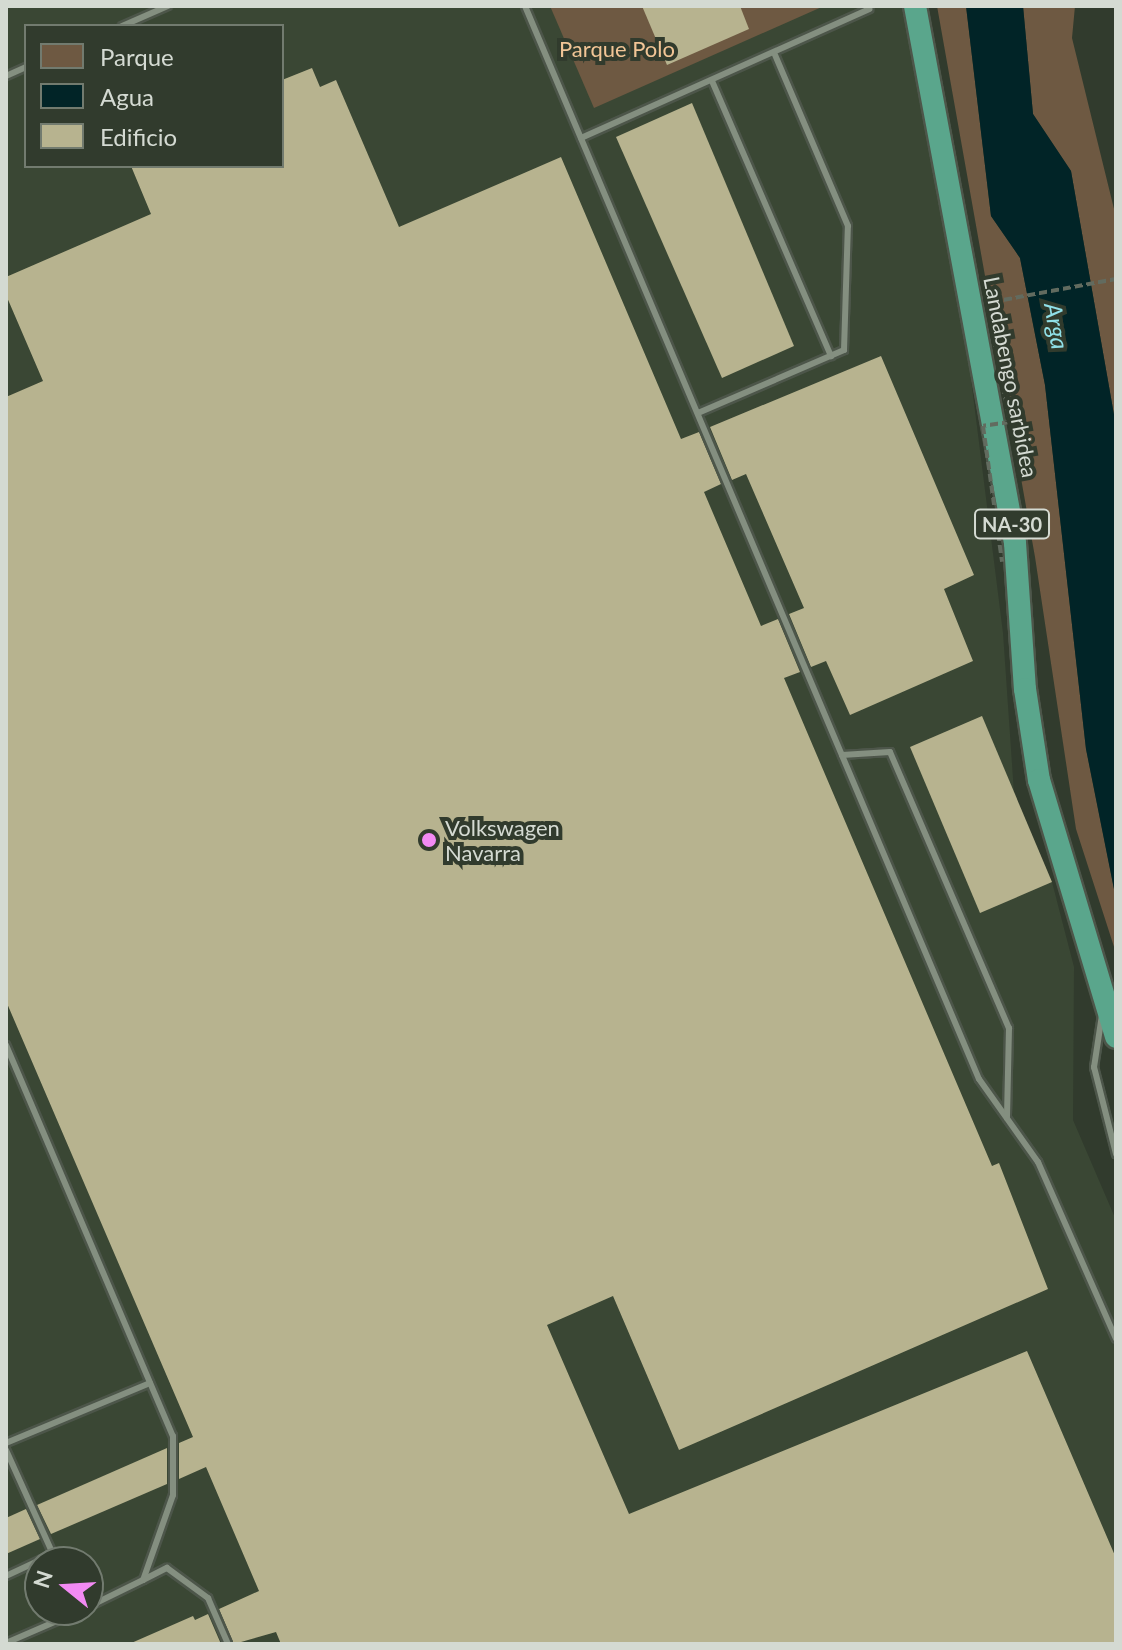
<!DOCTYPE html>
<html>
<head>
<meta charset="utf-8">
<style>
	body { margin:0 }
	#map { position:relative; width:1122px; height:1650px; overflow:hidden; background:#313b2d; font-family:Lato,sans-serif }
	div>[style] { position:absolute }
	.built>* { inset:0; background:#3a4734 }
	.green>* { inset:0; background:#6e5942 }
	.water>* { inset:0; background:#012427 }
	.building>* { inset:0; background:#b7b38f }
	.path>* { height:4px; margin-top:-2px; transform-origin:0; background:repeating-linear-gradient(90deg,#626b5f 0 8px,transparent 0 12px) }
	.roads { filter:drop-shadow(2px 0 #4d564a) drop-shadow(-2px 0 #4d564a) drop-shadow(0 2px #4d564a) drop-shadow(0 -2px #4d564a) }
	.service>* { height:6px; margin:-3px; padding:0 3px; transform-origin:3px; border-radius:3px; background:#848f80 }
	.trunk>* { height:22px; margin:-11px; padding:0 11px; transform-origin:11px; border-radius:11px; background:#5aa68c }
	.path-bridge>* { height:4px; margin-top:-2px; transform-origin:0; background:repeating-linear-gradient(90deg,#626b5f 0 8px,transparent 0 12px) }
	.dots>* { width:22px; height:22px; translate:-50% -50%; box-sizing:border-box; border:4px solid #313b2d; border-radius:50% }
	span { translate:-50% -50%; white-space:nowrap; text-align:center; line-height:1.15; -webkit-text-stroke:8px #313b2d; paint-order:stroke }
	.shield-label span { padding:2px 6px; background:#313b2d; border:2px solid; border-radius:6px; -webkit-text-stroke-width:0 }
	.shield-label { font-size:20px; color:#d4dad2; font-weight:700 }
	.park-label { font-size:22px; color:#f1c596 }
	.street-label { font-size:22px; color:#d4dad2 }
	.poi-label { font-size:22px; color:#d4dad2 }
	.left { translate:0 -50%; text-align:left }
	.water-label { font-size:24px; color:#90e0e8; font-style:italic }
	.frame { position:absolute; inset:0; border:8px solid #d4dad2; pointer-events:none }
	.legend { position:absolute; left:24px; top:24px; width:260px; height:144px; box-sizing:border-box; background:#313b2d; border:2px solid #727b6f; margin:0; padding:10px 14px; list-style:none; font-size:24px; color:#d4dad2 }
	.legend li { display:flex; align-items:center; gap:16px; height:40px }
	.legend b { width:40px; border:2px solid #727b6f }
	.north { position:absolute; left:24px; top:1546px; width:80px; height:80px; box-sizing:border-box; background:#313b2d; border:2px solid #727b6f; border-radius:50%; rotate:288deg; font-size:22px; font-weight:700; line-height:32px; text-align:center; color:#d4dad2 }
	.north::after { content:''; display:block; margin:auto; width:28px; height:36px; background:#f28af3; clip-path:polygon(50% 0,100% 100%,50% 72%,0 100%) }
</style>
</head>
<body>
<div id="map">
	<div class="built">
		<div style="clip-path:polygon(evenodd,6px 6px,924px 6px,1003px 633px,1014px 793px,1052px 882px,1074px 967px,1073px 1120px,1116px 1220px,1116px 1644px,6px 1644px,6px 6px,26px 26px,282px 26px,282px 166px,26px 166px,26px 26px,6px 6px,40px 1562px,88px 1562px,88px 1610px,40px 1610px,40px 1562px)"></div>
	</div>
	<div class="green">
		<div style="clip-path:polygon(550px 6px,824px 6px,594px 108px)"></div>
		<div style="clip-path:polygon(937px 6px,966px 6px,991px 216px,1020px 258px,1045px 385px,1086px 749px,1116px 899px,1116px 953px,1076px 829px,1035px 557px)"></div>
		<div style="clip-path:polygon(1023px 6px,1075px 6px,1072px 38px,1116px 217px,1116px 426px,1071px 171px,1033px 114px)"></div>
	</div>
	<div class="water">
		<div style="clip-path:polygon(966px 6px,1023px 6px,1033px 114px,1071px 171px,1116px 426px,1116px 899px,1086px 749px,1045px 385px,1020px 258px,991px 216px)"></div>
	</div>
	<div class="building">
		<div style="clip-path:polygon(642px 6px,740px 6px,749px 29px,667px 65px)"></div>
		<div style="clip-path:polygon(312px 68px,320px 87px,336px 80px,399px 227px,561px 157px,681px 439px,699px 432px,721px 484px,704px 492px,761px 626px,778px 619px,800px 672px,784px 678px,992px 1166px,999px 1163px,1048px 1289px,679px 1450px,613px 1296px,547px 1325px,629px 1514px,1027px 1351px,1116px 1558px,1116px 1644px,281px 1644px,276px 1632px,234px 1644px,219px 1609px,259px 1591px,206px 1467px,179px 1479px,179px 1443px,193px 1437px,6px 1001px,6px 397px,43px 381px,6px 295px,6px 277px,151px 214px,131px 166px,282px 166px,282px 80px)"></div>
		<div style="clip-path:polygon(692px 103px,794px 346px,722px 378px,616px 137px)"></div>
		<div style="clip-path:polygon(881px 356px,974px 575px,944px 589px,973px 661px,850px 715px,826px 661px,811px 667px,789px 614px,804px 608px,746px 474px,732px 480px,710px 427px)"></div>
		<div style="clip-path:polygon(982px 716px,1052px 882px,980px 913px,910px 747px)"></div>
		<div style="clip-path:polygon(167px 1448px,167px 1484px,51px 1534px,37px 1505px)"></div>
		<div style="clip-path:polygon(26px 1509px,40px 1539px,6px 1554px,6px 1518px)"></div>
		<div style="clip-path:polygon(208px 1614px,221px 1644px,129px 1644px,193px 1616px,195px 1620px)"></div>
	</div>
	<div class="path">
		<div style="left:992px;top:302px;width:126px;rotate:-10.5deg"></div>
	</div>
	<div class="roads">
		<div class="service">
			<div style="left:525px;top:6px;width:1165px;rotate:67.07deg"></div>
			<div style="left:979px;top:1079px;width:102px;rotate:54.6deg"></div>
			<div style="left:1038px;top:1162px;width:193px;rotate:66.2deg"></div>
			<div style="left:122px;top:26px;width:50px;rotate:-23.5deg"></div>
			<div style="left:6px;top:76px;width:22px;rotate:-24deg"></div>
			<div style="left:712px;top:81px;width:300px;rotate:66.6deg"></div>
			<div style="left:581px;top:138px;width:316px;rotate:-24.1deg"></div>
			<div style="left:698px;top:413px;width:159px;rotate:-23.3deg"></div>
			<div style="left:844px;top:350px;width:124px;rotate:-88.2deg"></div>
			<div style="left:848px;top:226px;width:186px;rotate:-113.1deg"></div>
			<div style="left:842px;top:755px;width:48px;rotate:-3.6deg"></div>
			<div style="left:890px;top:752px;width:301px;rotate:66.7deg"></div>
			<div style="left:1009px;top:1028px;width:90px;rotate:91.3deg"></div>
			<div style="left:1102px;top:1015px;width:53px;rotate:98.7deg"></div>
			<div style="left:1094px;top:1067px;width:90px;rotate:75.8deg"></div>
			<div style="left:6px;top:1045px;width:425px;rotate:66.9deg"></div>
			<div style="left:173px;top:1436px;width:59px;rotate:90deg"></div>
			<div style="left:173px;top:1495px;width:90px;rotate:109.4deg"></div>
			<div style="left:143px;top:1580px;width:61px;rotate:153.9deg"></div>
			<div style="left:6px;top:1443px;width:156px;rotate:-22.6deg"></div>
			<div style="left:6px;top:1450px;width:114px;rotate:65.7deg"></div>
			<div style="left:53px;top:1554px;width:52px;rotate:154.9deg"></div>
			<div style="left:143px;top:1580px;width:27px;rotate:-27deg"></div>
			<div style="left:167px;top:1568px;width:51px;rotate:36.2deg"></div>
			<div style="left:208px;top:1598px;width:50px;rotate:66.5deg"></div>
			<div style="left:6px;top:1643px;width:83px;rotate:-23.5deg"></div>
		</div>
		<div class="trunk">
			<div style="left:915px;top:6px;width:546px;rotate:79.45deg"></div>
			<div style="left:1015px;top:543px;width:146px;rotate:86.1deg"></div>
			<div style="left:1025px;top:689px;width:92px;rotate:81.3deg"></div>
			<div style="left:1039px;top:780px;width:268px;rotate:73.3deg"></div>
		</div>
	</div>
	<div class="path-bridge">
		<div style="left:987px;top:303px;width:121px;rotate:79.1deg"></div>
		<div style="left:1010px;top:422px;width:27px;rotate:172deg"></div>
		<div style="left:983px;top:426px;width:137px;rotate:82deg"></div>
	</div>
	<div class="dots">
		<div style="left:429px;top:840px;background:#f28af3"></div>
	</div>
	<div class="shield-label">
		<span style="left:1012px;top:524px">NA-30</span>
	</div>
	<div class="park-label">
		<span style="left:617px;top:49px">Parque Polo</span>
	</div>
	<div class="street-label">
		<span style="left:1011px;top:377px;rotate:79deg">Landabengo sarbidea</span>
	</div>
	<div class="poi-label">
		<span class="left" style="left:445px;top:840px">Volkswagen<br>Navarra</span>
	</div>
	<div class="water-label">
		<span style="left:1057px;top:326px;rotate:80deg">Arga</span>
	</div>
	<div class="frame"></div>
	<ul class="legend">
	<li><b style="height:22px;background:#6e5942"></b>Parque</li>
	<li><b style="height:22px;background:#012427"></b>Agua</li>
	<li><b style="height:22px;background:#b7b38f"></b>Edificio</li>
	</ul>
	<div class="north">N</div>
</div>
</body>
</html>
